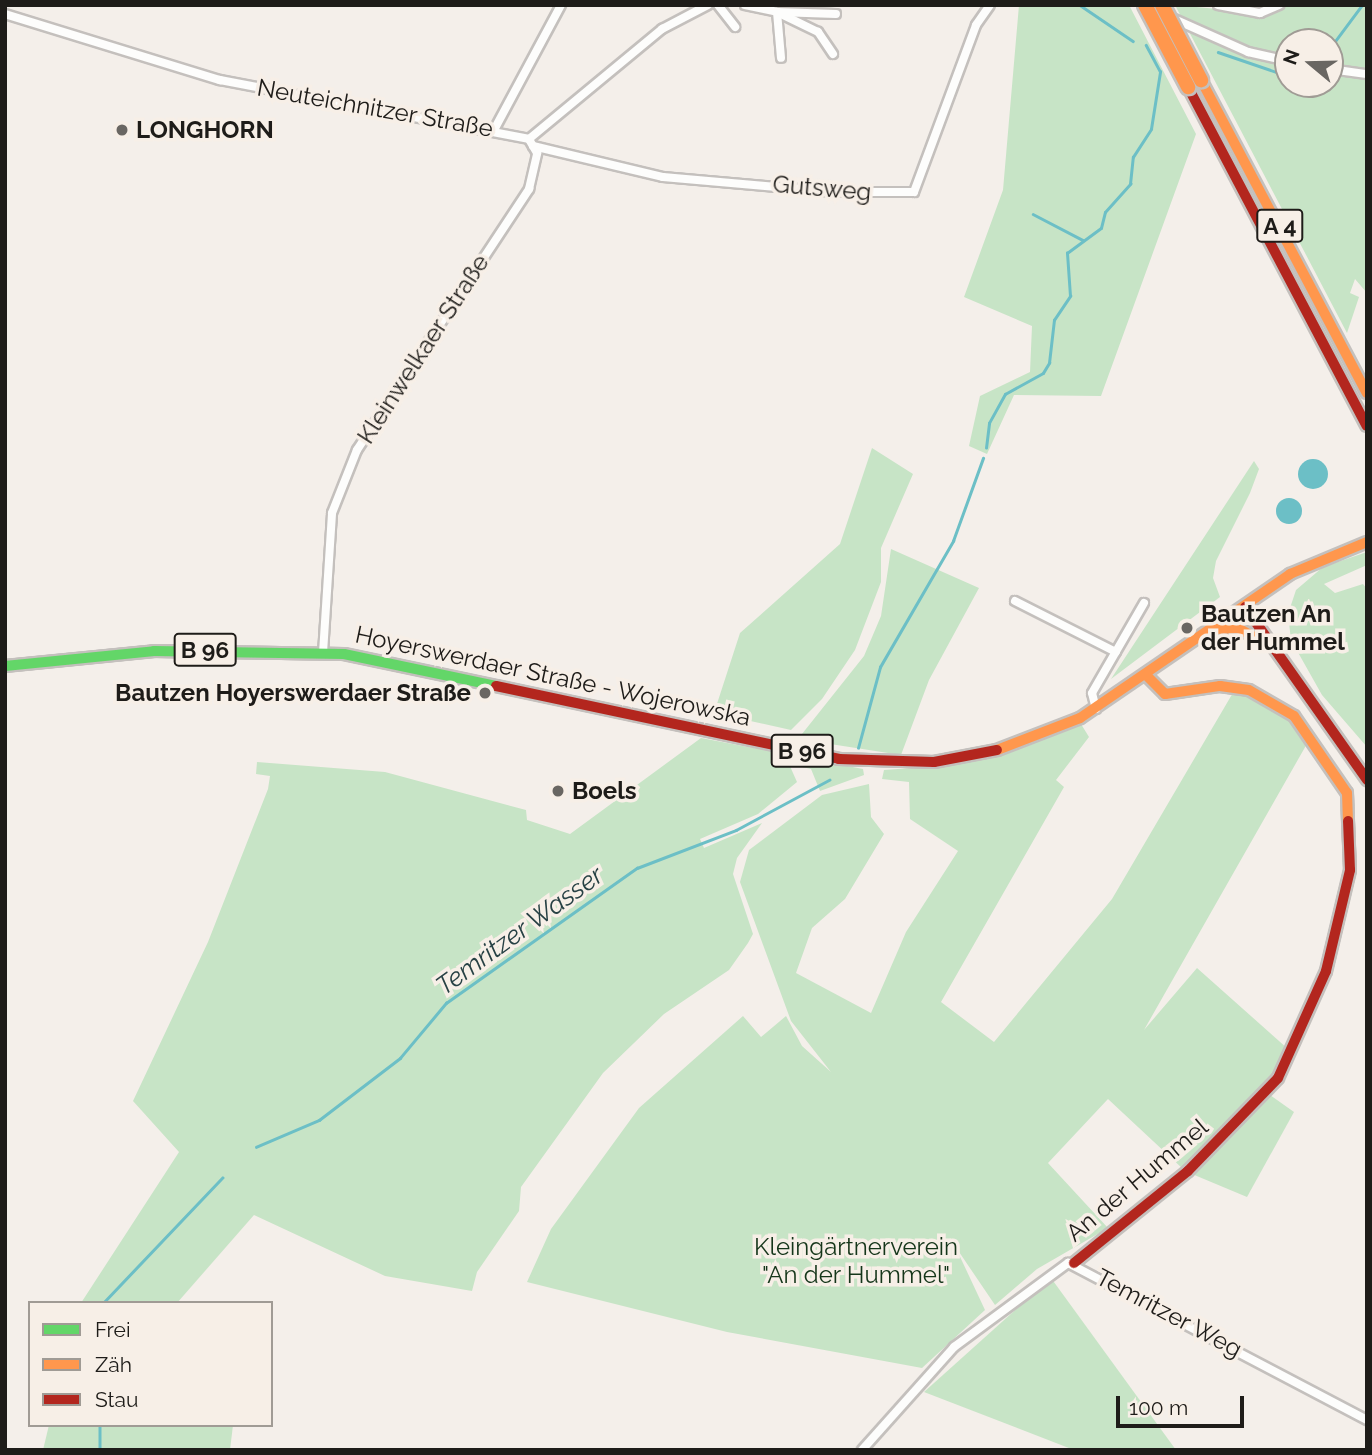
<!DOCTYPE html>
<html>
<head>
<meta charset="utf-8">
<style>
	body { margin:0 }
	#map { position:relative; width:1372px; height:1455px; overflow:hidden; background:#f4efea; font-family:Raleway,sans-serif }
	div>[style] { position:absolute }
	.green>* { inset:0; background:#c7e4c6 }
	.water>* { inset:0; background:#6cbfc6 }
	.round { border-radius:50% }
	.stream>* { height:2.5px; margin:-1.25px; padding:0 1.25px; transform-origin:1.25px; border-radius:1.25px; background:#6cbfc6 }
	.roads { filter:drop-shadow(2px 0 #c4c0bd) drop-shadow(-2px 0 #c4c0bd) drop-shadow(0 2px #c4c0bd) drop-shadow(0 -2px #c4c0bd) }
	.street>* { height:8px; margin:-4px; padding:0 4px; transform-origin:4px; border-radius:4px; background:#fdfdfc }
	.fast>* { height:10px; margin:-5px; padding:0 5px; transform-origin:5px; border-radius:5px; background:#63d668 }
	.slow>* { height:10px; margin:-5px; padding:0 5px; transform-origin:5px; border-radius:5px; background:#ff974d }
	.jam>* { height:10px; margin:-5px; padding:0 5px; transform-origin:5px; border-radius:5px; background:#b3261e }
	.bridges { filter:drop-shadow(2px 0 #c4c0bd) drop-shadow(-2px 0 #c4c0bd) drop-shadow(0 2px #c4c0bd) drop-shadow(0 -2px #c4c0bd) }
	.slow-bridge>* { height:14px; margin:-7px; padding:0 7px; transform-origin:7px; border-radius:7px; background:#ff974d }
	.dots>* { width:19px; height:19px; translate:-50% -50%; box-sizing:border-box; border:4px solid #f7efe7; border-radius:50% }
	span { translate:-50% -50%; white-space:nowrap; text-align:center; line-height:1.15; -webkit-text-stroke:7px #f7efe7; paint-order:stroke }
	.shield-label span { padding:2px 5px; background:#f7efe7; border:2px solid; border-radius:5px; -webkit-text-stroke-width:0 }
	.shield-label { font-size:23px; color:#1e1c19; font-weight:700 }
	.street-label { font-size:24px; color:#1e1c19 }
	.poi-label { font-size:24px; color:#1e1c19; font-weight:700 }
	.left { translate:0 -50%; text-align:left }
	.right { translate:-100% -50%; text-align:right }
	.park-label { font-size:24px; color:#15361a }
	.water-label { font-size:26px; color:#274144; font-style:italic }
	.frame { position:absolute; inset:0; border:7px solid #1e1c19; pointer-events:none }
	.legend { position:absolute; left:28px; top:1301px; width:245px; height:126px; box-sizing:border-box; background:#f7efe7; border:2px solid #a09b95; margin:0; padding:9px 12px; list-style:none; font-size:21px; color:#1e1c19 }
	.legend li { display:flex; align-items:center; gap:14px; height:35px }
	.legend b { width:35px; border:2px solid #a09b95 }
	.north { position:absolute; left:1274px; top:28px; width:70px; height:70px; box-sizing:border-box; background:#f7efe7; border:2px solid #a09b95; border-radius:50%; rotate:289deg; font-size:19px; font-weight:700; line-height:28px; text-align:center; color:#1e1c19 }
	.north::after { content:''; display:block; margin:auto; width:24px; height:32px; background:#696662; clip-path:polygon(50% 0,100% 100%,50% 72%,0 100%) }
	.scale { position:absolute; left:1116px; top:1396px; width:128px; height:32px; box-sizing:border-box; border:4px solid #1e1c19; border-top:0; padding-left:9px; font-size:21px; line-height:24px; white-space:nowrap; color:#1e1c19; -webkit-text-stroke:5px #f7efe7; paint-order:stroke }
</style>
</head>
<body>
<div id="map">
	<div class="green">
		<div style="clip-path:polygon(1019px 5px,1129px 5px,1196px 134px,1101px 396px,1014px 395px,987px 454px,969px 446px,980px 396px,1030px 372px,1032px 326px,964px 297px,1003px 190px)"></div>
		<div style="clip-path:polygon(evenodd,1175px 5px,1260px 13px,1279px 5px,1367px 5px,1367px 293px,1355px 279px,1350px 293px,1359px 297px,1347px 333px,1175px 5px,1288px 42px,1330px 42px,1330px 84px,1288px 84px,1288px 42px)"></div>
		<div style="clip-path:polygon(872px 448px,913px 474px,881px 548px,881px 582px,855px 650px,822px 699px,791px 730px,714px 713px,740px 633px,840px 544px)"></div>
		<div style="clip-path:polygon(1254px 461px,1259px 469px,1250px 493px,1216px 561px,1213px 578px,1220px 597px,1111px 679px)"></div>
		<div style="clip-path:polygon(891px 549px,979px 588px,929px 680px,901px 755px,798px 739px,864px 656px,881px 616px)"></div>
		<div style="clip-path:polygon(1367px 552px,1367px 565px,1324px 584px,1335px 593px,1363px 584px,1367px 589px,1367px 747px,1322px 695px,1291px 640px,1288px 614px,1296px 590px,1323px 567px)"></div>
		<div style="clip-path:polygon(1234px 691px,1290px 716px,1308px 742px,1144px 1030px,1197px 968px,1288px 1049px,1264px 1088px,1183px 1169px,1108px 1099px,1048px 1163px,1108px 1228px,1037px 1269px,995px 1305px,955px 1246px,985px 1310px,922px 1368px,727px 1332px,527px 1282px,551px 1229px,639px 1108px,743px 1016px,761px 1037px,786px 1016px,802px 1046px,831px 1072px,791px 1021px,740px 882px,749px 850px,822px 795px,869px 784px,871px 817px,884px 834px,845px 899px,812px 928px,796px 973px,871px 1013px,906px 932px,958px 851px,910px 819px,909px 782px,882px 779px,884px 770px,939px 766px,1081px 724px,1089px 737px,1056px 780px,1064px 787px,941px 1002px,994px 1042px,1112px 899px)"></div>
		<div style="clip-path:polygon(701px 738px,863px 769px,864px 775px,820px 791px,811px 769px,789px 764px,797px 782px,758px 814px,700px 839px,704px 848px,762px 823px,737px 858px,733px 874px,753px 934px,748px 943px,729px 970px,664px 1014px,603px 1073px,521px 1187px,519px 1211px,477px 1272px,472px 1291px,385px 1276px,254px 1215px,177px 1303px,81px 1303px,179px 1152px,133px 1101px,208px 942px,268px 789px,270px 776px,256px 774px,257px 762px,385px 772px,526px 810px,527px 820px,570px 834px)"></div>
		<div style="clip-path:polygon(1270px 1095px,1294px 1112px,1247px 1197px,1192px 1174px)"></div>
		<div style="clip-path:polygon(1051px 1278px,1176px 1450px,1074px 1450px,924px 1392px)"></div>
		<div style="clip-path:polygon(49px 1425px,233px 1425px,230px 1450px,43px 1450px)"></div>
	</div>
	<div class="water">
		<div class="round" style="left:1298px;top:459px;width:30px;height:30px"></div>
		<div class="round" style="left:1276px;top:498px;width:26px;height:26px"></div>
	</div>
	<div class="stream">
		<div style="left:1080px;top:5px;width:64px;rotate:34.2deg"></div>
		<div style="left:1330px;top:48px;width:54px;rotate:-53.3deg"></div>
		<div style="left:1218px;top:52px;width:74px;rotate:18.9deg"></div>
		<div style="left:1033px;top:214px;width:56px;rotate:27.5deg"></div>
		<div style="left:986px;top:448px;width:25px;rotate:-83deg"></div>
		<div style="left:989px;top:423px;width:33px;rotate:-61deg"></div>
		<div style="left:1005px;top:394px;width:43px;rotate:-28.9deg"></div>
		<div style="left:1043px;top:373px;width:12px;rotate:-59deg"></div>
		<div style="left:1049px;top:363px;width:43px;rotate:-83.4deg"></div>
		<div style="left:1054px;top:320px;width:29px;rotate:-56deg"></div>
		<div style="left:1070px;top:296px;width:43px;rotate:-94deg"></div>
		<div style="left:1067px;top:253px;width:42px;rotate:-36.3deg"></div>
		<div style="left:1101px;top:228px;width:16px;rotate:-76deg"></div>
		<div style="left:1105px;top:212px;width:38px;rotate:-48deg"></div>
		<div style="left:1130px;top:184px;width:27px;rotate:-84deg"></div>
		<div style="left:1133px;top:157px;width:33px;rotate:-57deg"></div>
		<div style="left:1151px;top:129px;width:58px;rotate:-81deg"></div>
		<div style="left:1160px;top:72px;width:30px;rotate:-118deg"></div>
		<div style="left:858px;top:748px;width:84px;rotate:-74.8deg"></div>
		<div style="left:880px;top:667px;width:146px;rotate:-59.9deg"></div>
		<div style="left:953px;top:541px;width:88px;rotate:-70.1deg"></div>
		<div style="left:256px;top:1147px;width:69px;rotate:-23.2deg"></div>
		<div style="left:319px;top:1120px;width:102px;rotate:-37.4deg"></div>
		<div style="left:400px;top:1058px;width:72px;rotate:-50.1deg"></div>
		<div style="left:446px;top:1003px;width:234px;rotate:-35.3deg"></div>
		<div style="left:637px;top:868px;width:106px;rotate:-21deg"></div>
		<div style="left:736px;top:830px;width:106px;rotate:-28.3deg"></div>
		<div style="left:103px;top:1303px;width:173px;rotate:-46.4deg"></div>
		<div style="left:100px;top:1425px;width:25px;rotate:90deg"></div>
	</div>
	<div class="roads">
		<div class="street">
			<div style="left:718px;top:5px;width:28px;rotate:52deg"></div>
			<div style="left:745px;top:5px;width:33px;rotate:12deg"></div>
			<div style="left:777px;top:12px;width:46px;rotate:85deg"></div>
			<div style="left:1218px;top:5px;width:43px;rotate:10.8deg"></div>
			<div style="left:1260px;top:13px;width:21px;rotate:-23deg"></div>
			<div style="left:1147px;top:7px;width:111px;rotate:24deg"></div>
			<div style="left:1248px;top:52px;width:41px;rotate:12.7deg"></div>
			<div style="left:5px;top:14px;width:225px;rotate:17.1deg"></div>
			<div style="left:220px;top:80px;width:315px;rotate:10.8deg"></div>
			<div style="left:833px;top:54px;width:27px;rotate:-124deg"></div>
			<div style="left:818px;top:32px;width:46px;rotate:-154deg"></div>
			<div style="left:777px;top:12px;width:59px;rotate:1.9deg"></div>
			<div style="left:1330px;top:69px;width:37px;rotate:8deg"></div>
			<div style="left:494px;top:130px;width:142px;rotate:-61.8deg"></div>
			<div style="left:529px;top:139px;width:173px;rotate:-39.6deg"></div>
			<div style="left:662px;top:29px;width:52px;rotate:-27.6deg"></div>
			<div style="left:533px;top:146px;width:134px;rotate:13.4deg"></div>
			<div style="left:663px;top:177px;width:171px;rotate:5deg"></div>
			<div style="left:833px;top:192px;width:81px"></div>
			<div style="left:914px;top:192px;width:178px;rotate:-69.6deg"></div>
			<div style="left:976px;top:25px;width:24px;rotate:-55deg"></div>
			<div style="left:1015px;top:601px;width:113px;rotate:26.8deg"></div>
			<div style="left:323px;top:653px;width:140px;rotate:-86.3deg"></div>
			<div style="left:332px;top:513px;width:68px;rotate:-68.4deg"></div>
			<div style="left:357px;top:450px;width:313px;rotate:-56.6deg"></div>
			<div style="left:529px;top:189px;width:37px;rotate:-77deg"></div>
			<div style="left:537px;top:153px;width:16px;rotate:-120deg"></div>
			<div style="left:1096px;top:709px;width:16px;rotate:-104deg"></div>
			<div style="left:1092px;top:693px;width:104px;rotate:-60deg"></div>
			<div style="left:862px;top:1450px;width:138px;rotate:-48.2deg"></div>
			<div style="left:954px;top:1347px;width:142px;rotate:-36.4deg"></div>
			<div style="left:1068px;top:1263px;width:338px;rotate:27.7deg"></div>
		</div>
		<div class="fast">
			<div style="left:5px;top:666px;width:150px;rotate:-5.7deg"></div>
			<div style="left:154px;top:651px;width:190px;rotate:0.9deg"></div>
			<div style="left:344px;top:654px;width:155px;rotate:11.9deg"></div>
		</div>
		<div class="slow">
			<div style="left:1201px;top:80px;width:354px;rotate:62.1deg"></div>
			<div style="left:1213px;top:629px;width:25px;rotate:-2deg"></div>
			<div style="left:1238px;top:628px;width:33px;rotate:29deg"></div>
			<div style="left:1146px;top:675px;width:27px;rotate:45deg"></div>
			<div style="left:1165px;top:694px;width:56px;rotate:-8.3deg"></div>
			<div style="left:1220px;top:686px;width:29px;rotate:8deg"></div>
			<div style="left:1249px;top:690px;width:52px;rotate:30deg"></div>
			<div style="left:1294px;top:716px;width:93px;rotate:55.5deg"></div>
			<div style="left:1347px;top:793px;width:28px;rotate:88deg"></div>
			<div style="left:997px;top:750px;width:89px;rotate:-21.1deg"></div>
			<div style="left:1080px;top:718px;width:255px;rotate:-34.4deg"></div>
			<div style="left:1290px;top:574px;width:83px;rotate:-22.6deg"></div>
		</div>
		<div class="jam">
			<div style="left:1188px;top:87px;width:383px;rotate:62.2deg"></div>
			<div style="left:1245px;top:607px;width:212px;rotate:54.8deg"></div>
			<div style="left:496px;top:686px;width:351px;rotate:12deg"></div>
			<div style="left:839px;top:759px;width:95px;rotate:1.8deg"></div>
			<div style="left:934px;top:762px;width:64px;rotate:-10.8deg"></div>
			<div style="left:1074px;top:1263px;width:146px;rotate:-38.9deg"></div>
			<div style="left:1188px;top:1171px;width:129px;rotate:-45.9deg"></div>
			<div style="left:1278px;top:1078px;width:117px;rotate:-65.8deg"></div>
			<div style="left:1326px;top:971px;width:104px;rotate:-76.6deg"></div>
			<div style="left:1350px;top:870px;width:49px;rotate:-92.3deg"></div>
		</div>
	</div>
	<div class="bridges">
		<div class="slow-bridge">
			<div style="left:1145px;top:5px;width:93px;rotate:62.3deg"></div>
			<div style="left:1162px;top:5px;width:85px;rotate:62.5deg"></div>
		</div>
	</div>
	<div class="dots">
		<div style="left:122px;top:130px;background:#696662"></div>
		<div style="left:1187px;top:628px;background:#696662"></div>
		<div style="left:485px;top:693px;background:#696662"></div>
		<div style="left:558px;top:791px;background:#696662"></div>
	</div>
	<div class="shield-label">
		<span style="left:1280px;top:226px">A 4</span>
		<span style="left:205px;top:650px">B 96</span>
		<span style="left:802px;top:751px">B 96</span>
	</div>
	<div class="street-label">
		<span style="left:375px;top:108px;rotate:10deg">Neuteichnitzer Straße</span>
		<span style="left:822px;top:188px;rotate:5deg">Gutsweg</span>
		<span style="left:423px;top:349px;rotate:-57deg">Kleinwelkaer Straße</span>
		<span style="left:553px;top:676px;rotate:12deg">Hoyerswerdaer Straße - Wojerowska</span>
		<span style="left:1137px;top:1180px;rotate:-40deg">An der Hummel</span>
		<span style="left:1169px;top:1313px;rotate:28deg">Temritzer Weg</span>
	</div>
	<div class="poi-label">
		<span class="left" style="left:136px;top:130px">LONGHORN</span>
		<span class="left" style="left:1201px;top:628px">Bautzen An<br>der Hummel</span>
		<span class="right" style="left:471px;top:693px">Bautzen Hoyerswerdaer Straße</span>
		<span class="left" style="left:572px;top:791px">Boels</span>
	</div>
	<div class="park-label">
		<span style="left:856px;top:1261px">Kleingärtnerverein<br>"An der Hummel"</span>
	</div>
	<div class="water-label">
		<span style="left:520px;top:931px;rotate:-36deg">Temritzer Wasser</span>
	</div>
	<div class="frame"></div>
	<ul class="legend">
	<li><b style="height:9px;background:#63d668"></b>Frei</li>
	<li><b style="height:9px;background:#ff974d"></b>Zäh</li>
	<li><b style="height:9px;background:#b3261e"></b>Stau</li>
	</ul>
	<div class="north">N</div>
	<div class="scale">100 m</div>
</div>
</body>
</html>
